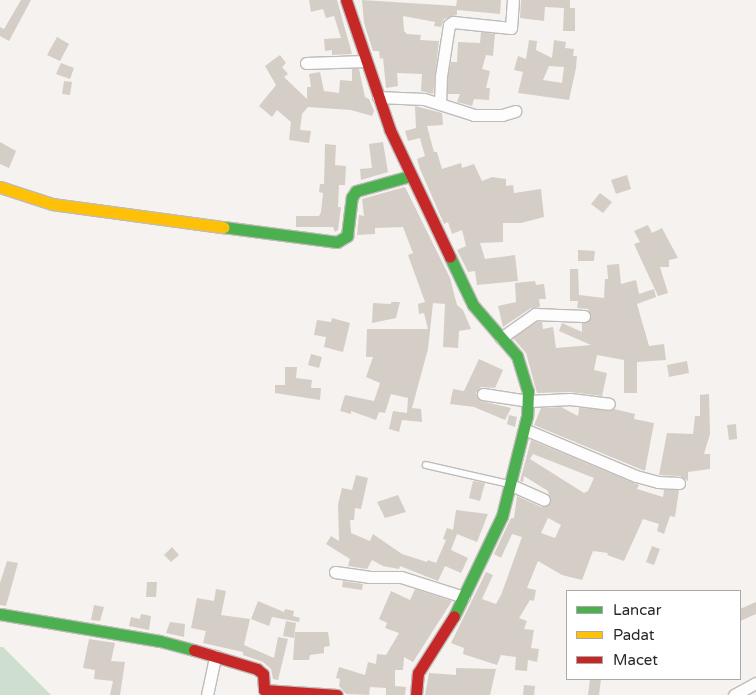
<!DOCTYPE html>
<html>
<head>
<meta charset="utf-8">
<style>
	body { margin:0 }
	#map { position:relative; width:756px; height:695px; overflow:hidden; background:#f5f2ef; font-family:"Varela Round",sans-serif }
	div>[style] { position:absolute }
	.green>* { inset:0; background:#cfdfcf }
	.building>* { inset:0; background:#d5cec7 }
	.roads { filter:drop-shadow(1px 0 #bebcba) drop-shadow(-1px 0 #bebcba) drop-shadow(0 1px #bebcba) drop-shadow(0 -1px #bebcba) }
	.lane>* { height:5.5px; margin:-2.75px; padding:0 2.75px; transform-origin:2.75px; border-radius:2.75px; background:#fefdfd }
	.street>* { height:11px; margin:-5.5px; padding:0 5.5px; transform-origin:5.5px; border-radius:5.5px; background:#fefdfd }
	.fast>* { height:11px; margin:-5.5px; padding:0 5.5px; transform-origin:5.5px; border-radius:5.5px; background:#4caf50 }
	.slow>* { height:11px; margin:-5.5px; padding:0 5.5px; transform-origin:5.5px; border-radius:5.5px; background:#ffc107 }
	.jam>* { height:11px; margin:-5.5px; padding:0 5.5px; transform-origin:5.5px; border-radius:5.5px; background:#c62828 }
	span { translate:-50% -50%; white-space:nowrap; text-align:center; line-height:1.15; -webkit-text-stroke:4px #fff; paint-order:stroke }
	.legend { position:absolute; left:566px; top:590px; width:175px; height:90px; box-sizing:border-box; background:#fff; border:1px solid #aaa9a8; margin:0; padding:6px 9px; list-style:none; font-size:15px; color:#2a2725 }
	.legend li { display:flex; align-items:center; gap:10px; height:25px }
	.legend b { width:25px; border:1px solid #aaa9a8 }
</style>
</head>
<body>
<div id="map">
	<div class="green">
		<div style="clip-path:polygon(0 647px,3px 647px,51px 695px,0 695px)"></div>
	</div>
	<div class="building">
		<div style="clip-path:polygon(21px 0,31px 0,9px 41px,0 36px,0 27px,4px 29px)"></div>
		<div style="clip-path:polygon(309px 0,337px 0,352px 54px,332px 55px,332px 50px,325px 51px,324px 39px,341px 38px,334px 16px,326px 18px,323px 9px,311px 12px)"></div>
		<div style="clip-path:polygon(362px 0,456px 6px,457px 0,501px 0,500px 14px,457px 10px,457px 15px,444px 19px,441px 27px,434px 26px,435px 22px,403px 16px,404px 31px,407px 34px,421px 35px,420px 40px,439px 41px,433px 94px,421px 91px,422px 74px,397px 73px,398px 86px,386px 88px,383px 58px,380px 59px,379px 51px,373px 51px,364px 23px)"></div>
		<div style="clip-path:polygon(521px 0,570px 0,570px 8px,575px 8px,575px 31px,563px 31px,564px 8px,545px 7px,544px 21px,520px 18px)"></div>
		<div style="clip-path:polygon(481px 32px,495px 34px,493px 56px,486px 55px,482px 69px,490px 71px,486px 88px,490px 88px,489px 100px,474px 99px,472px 106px,457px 102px,460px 94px,448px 94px,448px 77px,451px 62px,457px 62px,458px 42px,480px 43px)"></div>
		<div style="clip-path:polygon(57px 37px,69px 44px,60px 61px,47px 55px)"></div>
		<div style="clip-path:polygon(evenodd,529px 40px,537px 41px,536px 50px,552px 58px,554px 40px,566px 42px,565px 48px,574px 49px,573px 56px,577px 56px,576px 68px,569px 100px,518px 93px,523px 72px,514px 70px,518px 56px,526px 59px,529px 40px,549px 66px,564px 67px,562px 83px,543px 80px,549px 66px)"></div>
		<div style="clip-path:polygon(280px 55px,286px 63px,282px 67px,288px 74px,284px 77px,307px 99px,307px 87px,311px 87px,309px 74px,320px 72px,324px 91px,339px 93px,340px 80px,352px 81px,352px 69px,359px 69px,365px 97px,369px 99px,374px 111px,372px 116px,351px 110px,308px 107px,302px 114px,300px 130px,311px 131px,309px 143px,289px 140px,291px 122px,277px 110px,272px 117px,259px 106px,276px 85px,265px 66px)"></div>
		<div style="clip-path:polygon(61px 63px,74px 68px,70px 79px,56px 74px)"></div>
		<div style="clip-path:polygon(64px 81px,72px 82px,70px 95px,62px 94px)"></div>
		<div style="clip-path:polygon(415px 106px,442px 113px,443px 125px,427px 126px,434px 152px,437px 152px,442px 169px,461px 163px,462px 168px,474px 164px,482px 181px,492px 177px,506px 179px,506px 186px,513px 185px,514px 193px,541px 189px,544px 217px,521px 223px,503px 223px,503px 242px,480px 243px,485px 259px,515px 255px,518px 281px,477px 285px,475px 271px,468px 272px,457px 250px,466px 246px,462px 230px,452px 234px,448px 222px,444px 224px,420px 169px,417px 159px,425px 156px,420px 138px,408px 141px,405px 131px,416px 128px)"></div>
		<div style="clip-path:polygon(0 142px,16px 151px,9px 168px,0 164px)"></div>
		<div style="clip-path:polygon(383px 142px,388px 172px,361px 180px,360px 169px,372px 168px,369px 144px)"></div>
		<div style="clip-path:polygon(325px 144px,336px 145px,335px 165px,346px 166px,345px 185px,339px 185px,338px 207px,341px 207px,338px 230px,335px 232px,333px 227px,296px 227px,296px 216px,319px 216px,321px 212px,323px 193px,319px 192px,320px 184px,324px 184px)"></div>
		<div style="clip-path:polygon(627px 175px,631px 189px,616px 194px,611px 180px)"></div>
		<div style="clip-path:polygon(405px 187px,450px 278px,457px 305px,463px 310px,471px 329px,459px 331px,458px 348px,443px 347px,445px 304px,433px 303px,428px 349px,412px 408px,421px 409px,422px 422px,402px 420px,399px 432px,389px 429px,393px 411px,407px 413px,408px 398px,391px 394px,385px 413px,379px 412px,376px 420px,351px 411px,351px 414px,340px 411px,345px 395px,374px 401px,380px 383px,366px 377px,373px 357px,366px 357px,367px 329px,428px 329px,424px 313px,419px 314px,418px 304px,425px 302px,408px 255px,413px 253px,403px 227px,375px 228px,375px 234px,357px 235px,359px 215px,364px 216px,362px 199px)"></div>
		<div style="clip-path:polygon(600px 193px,612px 202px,603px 213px,591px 204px)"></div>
		<div style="clip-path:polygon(648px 225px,652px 233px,662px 228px,678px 258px,669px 260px,669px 267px,660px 267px,668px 293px,658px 296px,634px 244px,640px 242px,634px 231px)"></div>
		<div style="clip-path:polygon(578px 250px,595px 251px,594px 261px,578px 261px)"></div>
		<div style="clip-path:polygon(619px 264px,621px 284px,636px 280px,639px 294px,654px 289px,656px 297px,637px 304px,649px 346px,664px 344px,666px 360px,637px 362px,637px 393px,624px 393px,624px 360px,597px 355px,594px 370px,607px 373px,602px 396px,570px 392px,537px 393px,526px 353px,513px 338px,537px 322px,542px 322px,543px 329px,553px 327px,556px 348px,591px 345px,559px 331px,562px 323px,582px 332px,582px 323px,591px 317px,588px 309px,577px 308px,578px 301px,570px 301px,570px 269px,578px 269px,579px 295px,604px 298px,605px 279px,608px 279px,607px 265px)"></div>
		<div style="clip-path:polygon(535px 281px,536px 285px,544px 284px,546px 299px,539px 299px,540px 307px,531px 308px,503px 327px,498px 306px,516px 302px,515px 283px)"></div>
		<div style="clip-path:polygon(391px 302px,400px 302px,396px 318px,372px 323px,373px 303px,391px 304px)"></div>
		<div style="clip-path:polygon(332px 318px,350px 323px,343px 352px,324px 347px,326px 337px,314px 335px,317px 320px,331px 322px)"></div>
		<div style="clip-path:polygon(311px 354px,322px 357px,319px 368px,308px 365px)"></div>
		<div style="clip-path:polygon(479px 359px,503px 370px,495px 388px,481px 387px,476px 393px,481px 401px,511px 408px,505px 420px,474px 407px,450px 404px,453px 389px,464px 391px)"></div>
		<div style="clip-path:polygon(687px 361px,689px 373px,669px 377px,667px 365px)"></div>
		<div style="clip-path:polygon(285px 367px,297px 367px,296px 378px,312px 380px,311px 388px,321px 388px,320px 400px,275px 393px,275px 385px,285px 385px)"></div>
		<div style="clip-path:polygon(709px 394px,710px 434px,704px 454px,710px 454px,710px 469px,688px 472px,688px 481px,680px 476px,659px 475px,667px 433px,693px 434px,695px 416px,700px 416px,700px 395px)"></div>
		<div style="clip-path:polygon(561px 407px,578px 416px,579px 408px,614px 409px,635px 414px,634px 419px,654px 423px,645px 471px,534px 425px,541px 408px)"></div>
		<div style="clip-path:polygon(509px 415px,517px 417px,515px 427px,507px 424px)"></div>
		<div style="clip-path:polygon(736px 424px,737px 439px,729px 440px,727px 425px)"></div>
		<div style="clip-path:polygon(evenodd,531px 440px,639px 485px,637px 489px,663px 497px,664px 490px,679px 490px,675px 517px,670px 516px,664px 534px,657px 531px,659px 524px,643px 519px,624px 561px,607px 555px,608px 553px,593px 551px,582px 580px,562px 575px,538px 561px,527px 588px,536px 590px,534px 601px,530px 600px,519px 618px,527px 621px,524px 629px,534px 630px,531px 648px,539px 649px,537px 662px,528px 660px,527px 671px,515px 670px,516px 657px,501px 655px,497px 665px,463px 654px,464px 648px,451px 643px,486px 572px,493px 575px,482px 599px,496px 604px,501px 595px,522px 537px,512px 534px,501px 558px,494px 554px,511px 518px,514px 518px,517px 496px,541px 507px,551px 503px,548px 491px,524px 476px,523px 482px,520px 481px,531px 440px,533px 454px,594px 478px,588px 491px,584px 493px,530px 459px,533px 454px,531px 440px,548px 518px,561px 525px,555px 538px,541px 533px,548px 518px)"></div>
		<div style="clip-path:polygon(356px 475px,368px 478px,361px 509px,355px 508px,354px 520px,350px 520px,351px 533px,370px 541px,373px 534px,402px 554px,427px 562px,428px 560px,436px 563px,446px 540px,443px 539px,447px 528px,453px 530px,456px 510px,488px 514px,477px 542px,457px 534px,451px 550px,468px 558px,461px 573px,445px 566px,438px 581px,400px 566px,399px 569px,383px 566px,372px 560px,367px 569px,348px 566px,350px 559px,326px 544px,331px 536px,339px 541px,338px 504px,342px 488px,352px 490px)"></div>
		<div style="clip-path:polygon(473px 481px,485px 483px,480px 501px,469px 498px)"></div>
		<div style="clip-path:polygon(398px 495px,406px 512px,385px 518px,377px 502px)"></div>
		<div style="clip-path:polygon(652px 546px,660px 549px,654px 565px,646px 562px)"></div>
		<div style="clip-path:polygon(172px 547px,179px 555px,171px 562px,164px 555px)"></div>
		<div style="clip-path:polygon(7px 561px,18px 563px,6px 606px,0 605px,0 583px)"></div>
		<div style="clip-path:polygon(343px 581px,363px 584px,362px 590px,342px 587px)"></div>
		<div style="clip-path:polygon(147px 582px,157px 582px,156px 597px,146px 597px)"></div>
		<div style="clip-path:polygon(216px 589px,226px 591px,221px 615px,250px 619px,244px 645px,274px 658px,278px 637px,288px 639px,278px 680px,273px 679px,271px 669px,263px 662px,243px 655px,243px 652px,203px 643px,206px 631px,191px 628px,197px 598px,214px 601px)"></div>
		<div style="clip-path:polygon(415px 589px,452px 601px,413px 662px,404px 657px,403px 670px,395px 670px,395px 686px,406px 687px,405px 695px,386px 695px,386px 688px,370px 687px,369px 695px,346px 694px,339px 686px,340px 679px,336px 678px,339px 667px,365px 675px,368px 662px,376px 664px,377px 654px,386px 655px,399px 633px,385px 628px,387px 623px,379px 619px,391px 591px,410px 600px)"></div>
		<div style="clip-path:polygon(258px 601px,284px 612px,285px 609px,294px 611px,293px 616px,300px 618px,299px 622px,272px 617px,269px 626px,251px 619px)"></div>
		<div style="clip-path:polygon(756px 602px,756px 614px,740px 621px,740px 609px)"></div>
		<div style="clip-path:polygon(94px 605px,104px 607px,100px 621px,91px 620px)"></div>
		<div style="clip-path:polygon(141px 614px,151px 616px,149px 630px,129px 626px,131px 617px,140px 619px)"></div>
		<div style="clip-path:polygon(286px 621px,296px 623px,294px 638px,283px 636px)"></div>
		<div style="clip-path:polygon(170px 622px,185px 624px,184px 637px,166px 633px)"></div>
		<div style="clip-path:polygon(295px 632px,328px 632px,330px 646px,324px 647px,324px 653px,310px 655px,309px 660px,293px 660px)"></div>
		<div style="clip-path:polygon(89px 639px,115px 643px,111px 661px,125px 662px,120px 695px,110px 695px,113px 681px,94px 679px,95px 670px,83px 668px)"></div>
		<div style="clip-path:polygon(456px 668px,496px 669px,490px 695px,425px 695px,429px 673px,456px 675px)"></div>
		<div style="clip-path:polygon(590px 679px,601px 679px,599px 695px,588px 695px)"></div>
		<div style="clip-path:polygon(524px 685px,535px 686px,534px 695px,523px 695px)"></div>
	</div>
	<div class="roads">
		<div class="lane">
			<div style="left:426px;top:465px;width:85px;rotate:12.9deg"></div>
		</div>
		<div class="street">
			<div style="left:306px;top:63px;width:60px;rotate:-1.9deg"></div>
			<div style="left:378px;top:97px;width:46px;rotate:2.5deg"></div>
			<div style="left:424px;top:99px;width:52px;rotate:17.7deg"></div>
			<div style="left:474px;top:115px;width:28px"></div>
			<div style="left:502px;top:115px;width:14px;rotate:-17deg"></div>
			<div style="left:440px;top:104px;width:28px;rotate:-88deg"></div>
			<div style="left:441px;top:76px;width:52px;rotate:-81.1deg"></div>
			<div style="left:449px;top:25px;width:5px;rotate:-37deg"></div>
			<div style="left:453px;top:22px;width:58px;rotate:5.9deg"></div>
			<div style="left:511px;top:28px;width:28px;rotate:-86deg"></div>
			<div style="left:501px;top:338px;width:42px;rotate:-35.2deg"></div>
			<div style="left:535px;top:314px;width:49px;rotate:2.3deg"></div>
			<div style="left:483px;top:394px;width:47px;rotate:8.7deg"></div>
			<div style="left:529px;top:401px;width:41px;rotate:-2.8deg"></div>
			<div style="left:570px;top:399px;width:39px;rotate:7deg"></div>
			<div style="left:524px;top:429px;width:121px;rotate:22.8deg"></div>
			<div style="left:636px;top:476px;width:23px;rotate:15deg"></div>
			<div style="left:658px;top:482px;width:21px;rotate:3deg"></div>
			<div style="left:511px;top:485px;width:36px;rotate:24deg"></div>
			<div style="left:335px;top:572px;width:34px;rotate:8deg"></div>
			<div style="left:369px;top:577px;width:32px"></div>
			<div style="left:401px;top:577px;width:66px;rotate:17.6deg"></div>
			<div style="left:207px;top:695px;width:40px;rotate:-78deg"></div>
			<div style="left:734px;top:695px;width:25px;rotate:-29deg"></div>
		</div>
		<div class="fast">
			<div style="left:223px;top:227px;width:115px;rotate:7.5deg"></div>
			<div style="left:337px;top:242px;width:12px;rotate:-31deg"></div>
			<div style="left:347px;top:236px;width:39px;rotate:-83deg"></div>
			<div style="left:352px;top:197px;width:7px;rotate:-56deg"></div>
			<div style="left:356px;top:191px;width:56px;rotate:-15.5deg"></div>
			<div style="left:450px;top:257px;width:53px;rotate:64.4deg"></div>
			<div style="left:473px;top:305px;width:67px;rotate:49.2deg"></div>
			<div style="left:517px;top:356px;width:37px;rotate:73deg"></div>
			<div style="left:528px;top:391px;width:25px;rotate:92deg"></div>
			<div style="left:527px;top:416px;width:103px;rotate:104deg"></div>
			<div style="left:502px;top:516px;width:111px;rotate:115.6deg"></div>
			<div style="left:0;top:614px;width:162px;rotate:9.6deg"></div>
			<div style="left:160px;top:641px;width:35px;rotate:15deg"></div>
		</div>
		<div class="slow">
			<div style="left:0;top:187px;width:55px;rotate:18.1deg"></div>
			<div style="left:52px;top:204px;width:173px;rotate:7.7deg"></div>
		</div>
		<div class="jam">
			<div style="left:346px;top:0;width:137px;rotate:71.3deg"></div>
			<div style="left:390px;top:130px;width:140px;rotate:64.7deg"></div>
			<div style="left:194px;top:650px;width:66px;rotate:16.8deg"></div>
			<div style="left:257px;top:669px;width:8px;rotate:40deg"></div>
			<div style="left:263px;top:674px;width:16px;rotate:86deg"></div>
			<div style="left:264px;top:690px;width:73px;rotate:3.9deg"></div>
			<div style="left:416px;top:695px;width:22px;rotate:-85deg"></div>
			<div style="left:418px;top:673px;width:67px;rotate:-57.7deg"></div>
		</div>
	</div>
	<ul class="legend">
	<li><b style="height:6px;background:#4caf50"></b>Lancar</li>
	<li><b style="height:6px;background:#ffc107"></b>Padat</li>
	<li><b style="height:6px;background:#c62828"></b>Macet</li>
	</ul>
</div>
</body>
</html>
